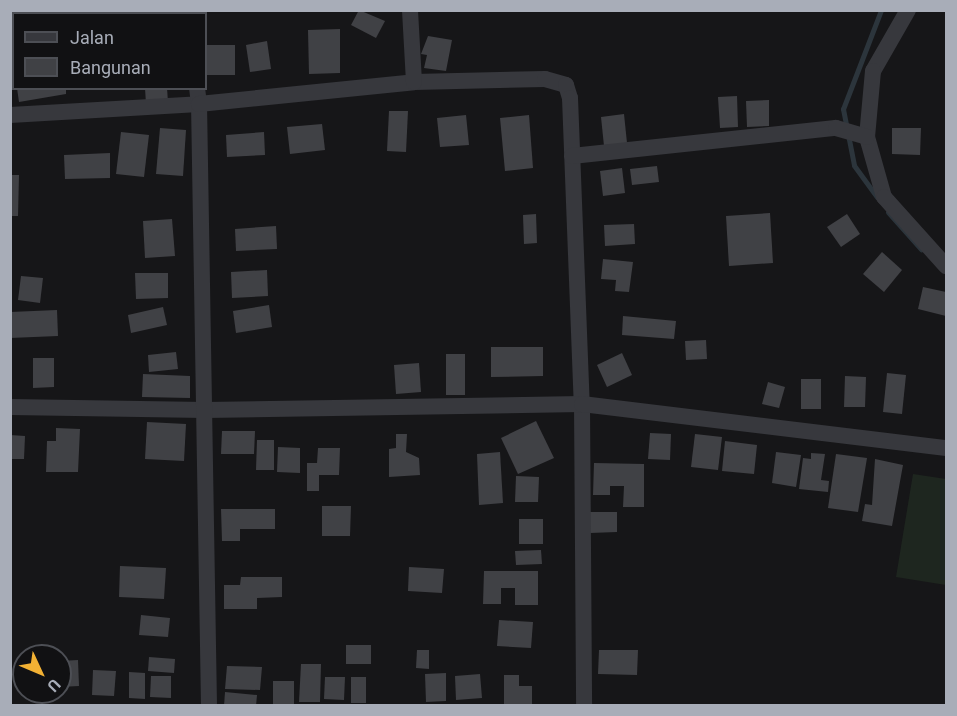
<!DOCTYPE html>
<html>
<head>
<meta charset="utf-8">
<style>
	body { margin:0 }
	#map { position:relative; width:957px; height:716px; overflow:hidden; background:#161618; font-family:Roboto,sans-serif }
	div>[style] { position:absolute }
	.green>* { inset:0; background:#1e261f }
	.stream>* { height:5px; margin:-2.5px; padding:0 2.5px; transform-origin:2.5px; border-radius:2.5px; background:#2c353c }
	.building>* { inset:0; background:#404145 }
	.minor>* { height:16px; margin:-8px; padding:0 8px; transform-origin:8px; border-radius:8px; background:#37383d }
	span { translate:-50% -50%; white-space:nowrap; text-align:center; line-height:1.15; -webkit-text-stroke:4.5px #111113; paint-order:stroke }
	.frame { position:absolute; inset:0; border:12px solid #a8adb8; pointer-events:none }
	.legend { position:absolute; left:12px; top:12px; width:195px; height:78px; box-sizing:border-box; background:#111113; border:2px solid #4d4f55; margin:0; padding:8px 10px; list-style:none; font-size:18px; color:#a8adb8 }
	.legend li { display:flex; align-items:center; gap:12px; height:30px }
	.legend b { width:30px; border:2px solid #4d4f55 }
	.north { position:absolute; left:12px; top:644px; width:60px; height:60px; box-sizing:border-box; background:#111113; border:2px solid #4d4f55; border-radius:50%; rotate:134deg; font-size:16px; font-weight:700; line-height:24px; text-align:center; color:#a8adb8 }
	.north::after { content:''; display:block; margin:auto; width:21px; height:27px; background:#f2b134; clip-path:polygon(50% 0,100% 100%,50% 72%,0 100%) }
</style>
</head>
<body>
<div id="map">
	<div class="green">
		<div style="clip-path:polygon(913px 474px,946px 479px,946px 585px,896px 577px)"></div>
	</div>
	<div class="stream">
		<div style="left:877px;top:197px;width:39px;rotate:-126deg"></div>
		<div style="left:854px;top:165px;width:57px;rotate:-101.1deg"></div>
		<div style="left:843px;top:109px;width:106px;rotate:-69deg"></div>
		<div style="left:888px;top:212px;width:50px;rotate:48.3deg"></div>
	</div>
	<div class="building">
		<div style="clip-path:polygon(152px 10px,173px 10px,173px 14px,152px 14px)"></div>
		<div style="clip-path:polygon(359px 10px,385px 21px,376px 38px,351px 25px)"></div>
		<div style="clip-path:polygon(340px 29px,340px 73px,309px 74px,308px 30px)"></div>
		<div style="clip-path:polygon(428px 36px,452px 40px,446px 71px,424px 68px,427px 55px,421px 54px)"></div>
		<div style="clip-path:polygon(267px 41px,271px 69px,250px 72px,246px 45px)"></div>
		<div style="clip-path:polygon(206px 45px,235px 45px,235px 75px,206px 75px)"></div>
		<div style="clip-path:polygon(17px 88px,66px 88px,66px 94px,19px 102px)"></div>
		<div style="clip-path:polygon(145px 88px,167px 88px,168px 102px,146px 104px)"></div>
		<div style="clip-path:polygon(737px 96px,738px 127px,720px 128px,718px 97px)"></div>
		<div style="clip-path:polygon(769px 100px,769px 126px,747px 127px,746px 101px)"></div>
		<div style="clip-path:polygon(389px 111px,408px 111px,406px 152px,387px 151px)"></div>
		<div style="clip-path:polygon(624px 114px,627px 143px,604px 146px,601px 117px)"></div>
		<div style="clip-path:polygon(466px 115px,469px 145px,440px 147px,437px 118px)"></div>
		<div style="clip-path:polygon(529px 115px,533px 168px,505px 171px,500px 118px)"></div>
		<div style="clip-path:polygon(322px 124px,325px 150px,290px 154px,287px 127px)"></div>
		<div style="clip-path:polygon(160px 128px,186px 130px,183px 176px,156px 174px)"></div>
		<div style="clip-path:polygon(892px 128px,921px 128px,920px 155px,892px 154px)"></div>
		<div style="clip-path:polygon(121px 132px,149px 135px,144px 177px,116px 174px)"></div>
		<div style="clip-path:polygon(264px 132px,265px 155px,227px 157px,226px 135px)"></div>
		<div style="clip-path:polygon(110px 153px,110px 178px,65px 179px,64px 155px)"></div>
		<div style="clip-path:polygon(657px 166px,659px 182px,632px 185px,630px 169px)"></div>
		<div style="clip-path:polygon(622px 168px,625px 193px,603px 196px,600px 171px)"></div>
		<div style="clip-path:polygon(10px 175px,19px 175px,18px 216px,10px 216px)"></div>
		<div style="clip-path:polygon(770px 213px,773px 263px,729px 266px,726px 216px)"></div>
		<div style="clip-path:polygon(536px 214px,537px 243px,524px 244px,523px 215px)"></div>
		<div style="clip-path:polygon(847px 214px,860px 234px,841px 247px,827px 227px)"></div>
		<div style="clip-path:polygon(172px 219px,175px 256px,145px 258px,143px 221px)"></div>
		<div style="clip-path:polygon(634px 224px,635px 244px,605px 246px,604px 225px)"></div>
		<div style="clip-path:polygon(276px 226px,277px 249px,236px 251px,235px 229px)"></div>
		<div style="clip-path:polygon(882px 252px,902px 270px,884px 292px,863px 274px)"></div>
		<div style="clip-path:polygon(603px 259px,633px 262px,629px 292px,615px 291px,616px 280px,601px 279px)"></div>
		<div style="clip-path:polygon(267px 270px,268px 296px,232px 298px,231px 272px)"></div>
		<div style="clip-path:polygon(135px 273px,168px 273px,168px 298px,136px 299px)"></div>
		<div style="clip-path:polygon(21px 276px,43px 278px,40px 303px,18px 300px)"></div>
		<div style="clip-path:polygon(923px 287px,946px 292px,946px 316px,918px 309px)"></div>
		<div style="clip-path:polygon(269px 305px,272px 327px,236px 333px,233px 311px)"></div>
		<div style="clip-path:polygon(163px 307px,167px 325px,131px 333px,128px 315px)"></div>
		<div style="clip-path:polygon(57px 310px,58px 336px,10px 338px,10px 312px)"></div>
		<div style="clip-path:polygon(623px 316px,676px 321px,674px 339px,622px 335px)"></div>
		<div style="clip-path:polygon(706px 340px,707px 359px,686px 360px,685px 341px)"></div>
		<div style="clip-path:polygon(491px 347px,543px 347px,543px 376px,491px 377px)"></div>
		<div style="clip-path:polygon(176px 352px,178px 369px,149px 372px,148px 355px)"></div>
		<div style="clip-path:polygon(622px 353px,632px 375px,607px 387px,597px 365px)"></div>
		<div style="clip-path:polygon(446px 354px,465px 354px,465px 395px,446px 395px)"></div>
		<div style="clip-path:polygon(33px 358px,54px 358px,54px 387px,33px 388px)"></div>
		<div style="clip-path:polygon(419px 363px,421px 392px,396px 394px,394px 365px)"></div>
		<div style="clip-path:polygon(887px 373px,906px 375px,902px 414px,883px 412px)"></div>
		<div style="clip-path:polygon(143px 374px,190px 376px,190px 398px,142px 397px)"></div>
		<div style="clip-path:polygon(845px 376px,866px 377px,865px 407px,844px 407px)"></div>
		<div style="clip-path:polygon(801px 379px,821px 379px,821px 409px,801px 409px)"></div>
		<div style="clip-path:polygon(768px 382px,785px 387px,779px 408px,762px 404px)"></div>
		<div style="clip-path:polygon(536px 421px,554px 458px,518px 474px,501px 438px)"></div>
		<div style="clip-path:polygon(147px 422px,186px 424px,184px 461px,145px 459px)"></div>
		<div style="clip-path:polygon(56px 428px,80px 429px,78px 472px,46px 472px,47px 441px,56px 441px)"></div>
		<div style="clip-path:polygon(222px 431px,255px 431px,254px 454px,221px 454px)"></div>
		<div style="clip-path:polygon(650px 433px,671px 434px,670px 460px,648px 459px)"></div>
		<div style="clip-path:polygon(396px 434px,407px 434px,406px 452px,419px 458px,420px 475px,389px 477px,389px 449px,396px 448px)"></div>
		<div style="clip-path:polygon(695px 434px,722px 437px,718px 470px,691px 467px)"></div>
		<div style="clip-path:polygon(10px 435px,25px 436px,24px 459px,10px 459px)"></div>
		<div style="clip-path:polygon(257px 440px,274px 440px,274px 470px,256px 470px)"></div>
		<div style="clip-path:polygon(725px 441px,757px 445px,754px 474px,722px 471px)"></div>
		<div style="clip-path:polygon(278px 447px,300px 448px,300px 473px,277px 472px)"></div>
		<div style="clip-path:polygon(318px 448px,340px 448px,339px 475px,319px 475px,319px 491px,307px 491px,307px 463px,317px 463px)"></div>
		<div style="clip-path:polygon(500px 452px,503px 503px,479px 505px,477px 454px)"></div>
		<div style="clip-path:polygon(776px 452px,801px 455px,796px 487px,772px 483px)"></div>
		<div style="clip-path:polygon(811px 453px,825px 454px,821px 480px,829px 481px,828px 492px,799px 489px,803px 458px,811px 459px)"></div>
		<div style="clip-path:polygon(836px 454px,867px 458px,858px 512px,828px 508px)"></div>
		<div style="clip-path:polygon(875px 459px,903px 465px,892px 526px,862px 521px,865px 504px,872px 505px)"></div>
		<div style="clip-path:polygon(594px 463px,644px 464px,644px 507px,623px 507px,624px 486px,610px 486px,610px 495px,593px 495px)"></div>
		<div style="clip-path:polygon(516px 476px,539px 477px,538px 502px,515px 502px)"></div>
		<div style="clip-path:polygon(322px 506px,351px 506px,350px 536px,322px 536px)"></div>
		<div style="clip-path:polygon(221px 509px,275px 509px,275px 529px,240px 529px,240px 541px,222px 541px)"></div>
		<div style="clip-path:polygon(589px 512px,617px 512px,617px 532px,590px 533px)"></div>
		<div style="clip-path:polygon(519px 519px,543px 519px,543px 544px,519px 544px)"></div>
		<div style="clip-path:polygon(541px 550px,542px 564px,516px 565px,515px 551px)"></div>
		<div style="clip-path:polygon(120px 566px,166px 568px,164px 599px,119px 597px)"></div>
		<div style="clip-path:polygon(409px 567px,444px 569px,442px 593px,408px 591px)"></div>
		<div style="clip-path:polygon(484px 571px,538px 571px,538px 605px,515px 605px,515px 588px,501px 588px,501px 604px,483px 604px)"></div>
		<div style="clip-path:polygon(241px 577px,282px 577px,282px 597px,257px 598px,257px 609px,224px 609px,224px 585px,240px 585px)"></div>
		<div style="clip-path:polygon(141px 615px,170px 618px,168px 637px,139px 635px)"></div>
		<div style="clip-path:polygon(499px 620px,533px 622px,531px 648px,497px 646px)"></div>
		<div style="clip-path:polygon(346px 645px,371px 645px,371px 664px,346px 664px)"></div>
		<div style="clip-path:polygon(417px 650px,429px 650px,429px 669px,416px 668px)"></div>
		<div style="clip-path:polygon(599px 650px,638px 650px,637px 675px,598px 674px)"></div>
		<div style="clip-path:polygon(149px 657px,175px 659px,174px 673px,148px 671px)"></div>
		<div style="clip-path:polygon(78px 660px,79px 686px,60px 687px,60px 661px)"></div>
		<div style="clip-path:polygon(301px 664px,321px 664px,320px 702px,299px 702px)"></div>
		<div style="clip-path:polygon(227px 666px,262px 667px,260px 690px,225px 689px)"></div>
		<div style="clip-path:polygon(93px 670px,116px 671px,114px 696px,92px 695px)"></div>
		<div style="clip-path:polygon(129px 672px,145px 673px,145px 699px,129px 698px)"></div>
		<div style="clip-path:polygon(446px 673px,446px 701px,426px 702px,425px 674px)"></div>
		<div style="clip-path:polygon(480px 674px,482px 698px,456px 700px,455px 676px)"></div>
		<div style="clip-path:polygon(504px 675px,519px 675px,519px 686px,532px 686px,532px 706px,504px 706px)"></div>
		<div style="clip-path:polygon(151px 676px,171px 676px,171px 698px,150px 697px)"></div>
		<div style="clip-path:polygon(325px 677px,345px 677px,344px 700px,324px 699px)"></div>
		<div style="clip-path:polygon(351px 677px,366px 677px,366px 703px,351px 703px)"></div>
		<div style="clip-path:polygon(273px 681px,294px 681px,294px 706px,273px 706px)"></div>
		<div style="clip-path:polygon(225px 692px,257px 695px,256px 706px,224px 706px)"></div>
	</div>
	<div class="minor">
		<div style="left:188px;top:10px;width:4px;rotate:90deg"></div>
		<div style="left:908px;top:10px;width:70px;rotate:119.8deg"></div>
		<div style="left:873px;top:71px;width:66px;rotate:95.2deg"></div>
		<div style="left:867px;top:137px;width:62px;rotate:74.2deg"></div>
		<div style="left:884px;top:197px;width:93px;rotate:48.1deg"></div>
		<div style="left:414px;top:82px;width:131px;rotate:-1.3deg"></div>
		<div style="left:545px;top:79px;width:22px;rotate:16deg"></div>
		<div style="left:566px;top:85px;width:14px;rotate:73deg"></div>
		<div style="left:570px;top:98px;width:306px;rotate:87.8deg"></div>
		<div style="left:582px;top:404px;width:302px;rotate:89.6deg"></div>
		<div style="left:10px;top:115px;width:189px;rotate:-3.3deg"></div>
		<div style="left:199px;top:104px;width:16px;rotate:-97deg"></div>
		<div style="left:572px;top:156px;width:265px;rotate:-6.1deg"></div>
		<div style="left:836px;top:128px;width:32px;rotate:16deg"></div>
		<div style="left:10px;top:407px;width:195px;rotate:0.9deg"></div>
		<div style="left:205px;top:410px;width:377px;rotate:-0.9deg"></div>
		<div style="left:582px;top:404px;width:367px;rotate:6.9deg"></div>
		<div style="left:209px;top:706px;width:602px;rotate:-90.95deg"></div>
		<div style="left:199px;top:104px;width:216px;rotate:-5.8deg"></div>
		<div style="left:414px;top:82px;width:72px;rotate:-93.2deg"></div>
	</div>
	<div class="frame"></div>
	<ul class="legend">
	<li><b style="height:8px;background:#37383d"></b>Jalan</li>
	<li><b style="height:16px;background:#404145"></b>Bangunan</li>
	</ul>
	<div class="north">U</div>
</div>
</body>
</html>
